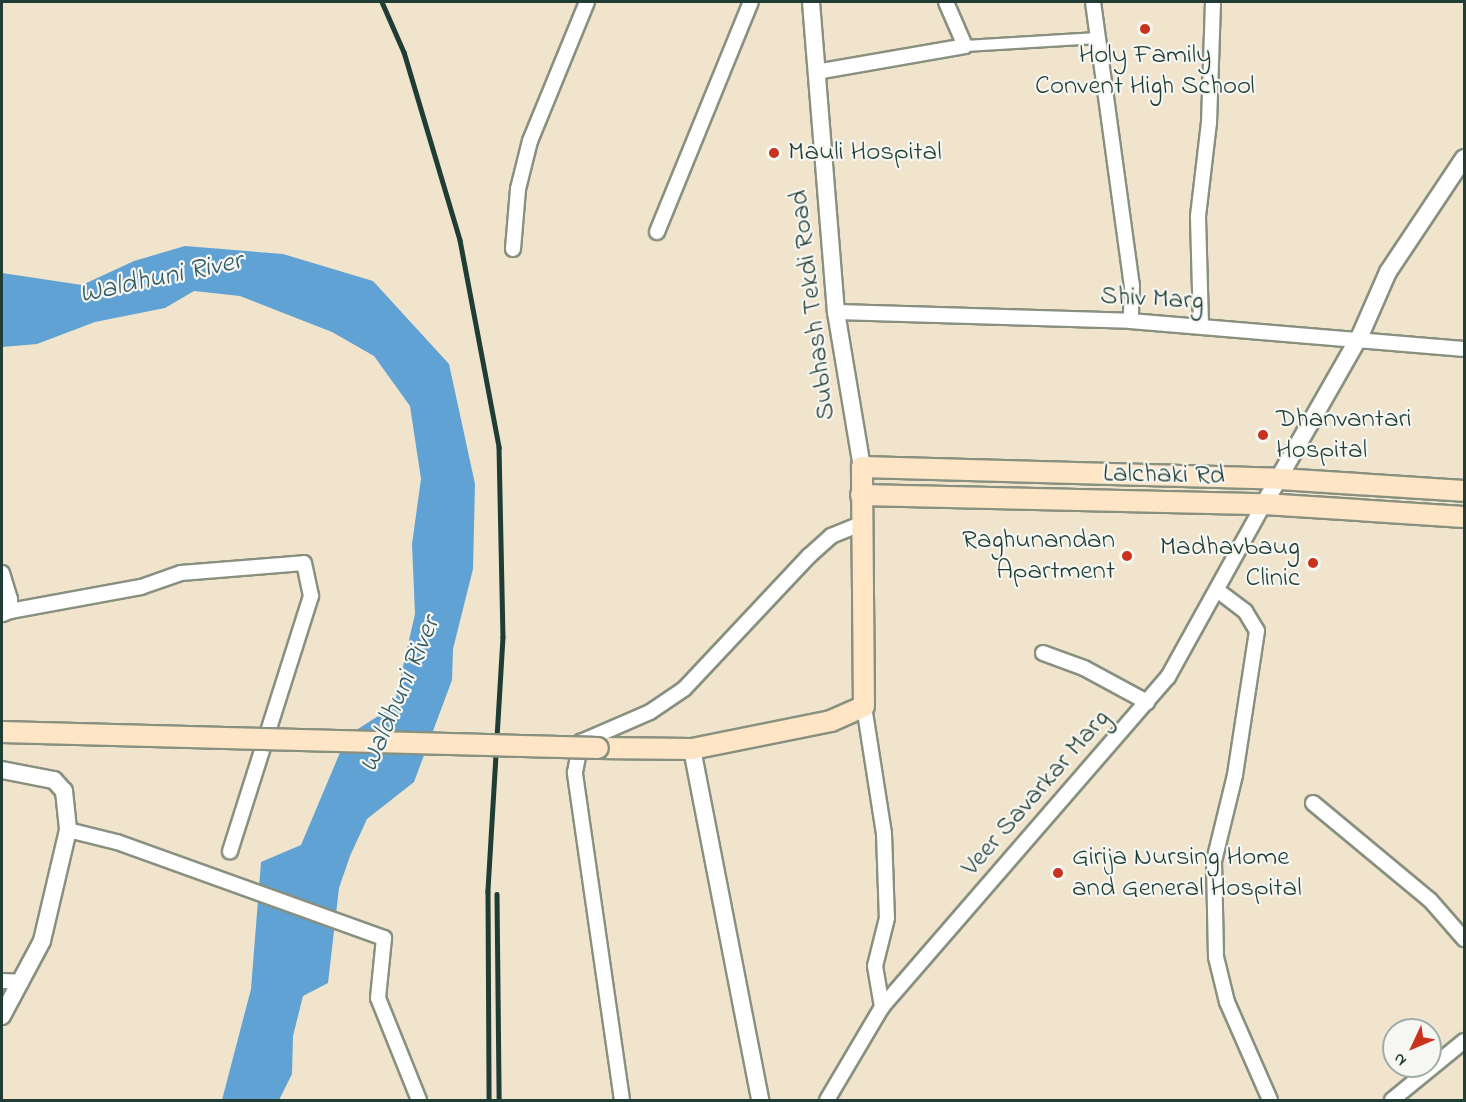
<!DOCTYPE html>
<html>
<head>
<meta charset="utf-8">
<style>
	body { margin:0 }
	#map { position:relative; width:1466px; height:1102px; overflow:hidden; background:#f1e4cc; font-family:"Indie Flower",sans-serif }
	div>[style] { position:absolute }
	.water>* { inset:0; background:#5fa2d3 }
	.roads { filter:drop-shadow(2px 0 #889080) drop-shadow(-2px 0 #889080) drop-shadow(0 2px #889080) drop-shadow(0 -2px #889080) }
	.pedestrian>* { height:10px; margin:-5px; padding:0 5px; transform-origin:5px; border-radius:5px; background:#fff }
	.minor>* { height:14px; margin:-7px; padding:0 7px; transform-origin:7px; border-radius:7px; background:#fff }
	.tertiary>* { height:16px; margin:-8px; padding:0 8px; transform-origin:8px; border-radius:8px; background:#fff }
	.secondary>* { height:20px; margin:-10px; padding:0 10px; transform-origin:10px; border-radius:10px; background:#fde5c5 }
	.rail>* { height:4.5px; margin:-2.25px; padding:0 2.25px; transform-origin:2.25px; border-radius:2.25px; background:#1f3d34 }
	.bridges { filter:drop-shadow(2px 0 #889080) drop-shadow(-2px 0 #889080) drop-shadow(0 2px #889080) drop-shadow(0 -2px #889080) }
	.secondary-bridge>* { height:20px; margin:-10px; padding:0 10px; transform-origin:10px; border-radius:10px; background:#fde5c5 }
	.dots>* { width:16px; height:16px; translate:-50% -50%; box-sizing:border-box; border:3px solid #f6f6f2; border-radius:50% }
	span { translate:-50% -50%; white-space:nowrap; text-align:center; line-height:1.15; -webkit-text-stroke:4.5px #f6f6f2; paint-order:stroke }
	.poi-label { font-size:27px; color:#1f3d34 }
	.left { translate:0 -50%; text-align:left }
	.right { translate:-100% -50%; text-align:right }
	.street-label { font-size:27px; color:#1f3d34 }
	.water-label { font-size:28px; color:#325b64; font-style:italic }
	.frame { position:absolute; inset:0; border:3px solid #1f3d34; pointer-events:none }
	.north { position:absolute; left:1382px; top:1018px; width:60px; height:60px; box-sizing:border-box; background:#f6f6f2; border:2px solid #a0aca6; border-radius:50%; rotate:226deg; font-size:16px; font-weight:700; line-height:24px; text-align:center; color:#1f3d34 }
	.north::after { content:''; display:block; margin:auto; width:21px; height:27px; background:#c8321e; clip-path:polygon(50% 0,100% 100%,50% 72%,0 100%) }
</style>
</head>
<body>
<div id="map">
	<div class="water">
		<div style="clip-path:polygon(185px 246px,283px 254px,373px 281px,449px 364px,475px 484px,473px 569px,453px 649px,452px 680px,414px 782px,367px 819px,350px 856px,339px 888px,328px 983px,303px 996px,293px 1036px,292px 1074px,279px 1100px,222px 1100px,251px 989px,261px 862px,301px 845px,347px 736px,394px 706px,415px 614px,412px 544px,421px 479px,410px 406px,374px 356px,332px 332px,240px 296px,194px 291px,165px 308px,95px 322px,37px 344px,2px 347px,2px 273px,82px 285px,134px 261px)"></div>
	</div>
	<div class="roads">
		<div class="pedestrian">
			<div style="left:965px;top:46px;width:133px;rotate:-3.4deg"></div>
		</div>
		<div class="minor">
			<div style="left:1093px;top:2px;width:286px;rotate:82.2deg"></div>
			<div style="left:1132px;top:285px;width:36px;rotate:92deg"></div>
			<div style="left:816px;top:72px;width:151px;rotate:-9.9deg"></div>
			<div style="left:965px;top:46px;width:48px;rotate:-113.4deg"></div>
			<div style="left:657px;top:232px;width:248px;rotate:-67.8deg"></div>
			<div style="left:513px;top:249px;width:60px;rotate:-85.2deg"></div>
			<div style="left:518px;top:189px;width:49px;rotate:-76deg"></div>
			<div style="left:530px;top:141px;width:150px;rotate:-67.7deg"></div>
			<div style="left:836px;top:312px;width:295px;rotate:1.7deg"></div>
			<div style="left:1131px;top:321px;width:334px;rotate:4.8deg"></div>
			<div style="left:1201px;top:325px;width:109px;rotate:-91.6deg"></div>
			<div style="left:1198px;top:216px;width:94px;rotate:-83.3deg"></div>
			<div style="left:1209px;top:123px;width:121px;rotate:-88.1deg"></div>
			<div style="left:2px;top:573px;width:27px;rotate:73deg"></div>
			<div style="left:10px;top:599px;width:12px;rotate:90deg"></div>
			<div style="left:10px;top:611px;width:8px;rotate:157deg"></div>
			<div style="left:1217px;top:590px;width:35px;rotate:37deg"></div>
			<div style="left:1245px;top:611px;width:23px;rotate:59deg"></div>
			<div style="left:1257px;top:631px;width:146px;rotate:98.7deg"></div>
			<div style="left:1235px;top:775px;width:89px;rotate:103.7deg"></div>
			<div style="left:1214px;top:861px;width:96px;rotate:88.8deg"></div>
			<div style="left:1216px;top:957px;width:46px;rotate:76.3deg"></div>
			<div style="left:1227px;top:1002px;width:107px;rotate:66.3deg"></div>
			<div style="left:10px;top:611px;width:133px;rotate:-10.4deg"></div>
			<div style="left:141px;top:587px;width:42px;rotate:-19.3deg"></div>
			<div style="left:181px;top:573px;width:123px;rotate:-4.6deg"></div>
			<div style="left:304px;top:563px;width:34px;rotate:78deg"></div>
			<div style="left:311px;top:596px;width:268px;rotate:107.6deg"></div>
			<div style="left:1043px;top:653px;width:44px;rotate:20.1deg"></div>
			<div style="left:1084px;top:668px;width:72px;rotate:28.4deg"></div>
			<div style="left:864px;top:706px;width:130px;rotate:81.1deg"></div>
			<div style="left:884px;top:834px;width:84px;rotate:88deg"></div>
			<div style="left:887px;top:918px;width:49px;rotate:104deg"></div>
			<div style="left:875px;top:966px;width:42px;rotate:80.3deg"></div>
			<div style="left:1313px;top:803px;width:152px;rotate:39.7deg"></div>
			<div style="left:1430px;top:900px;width:52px;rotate:48.9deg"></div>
			<div style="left:68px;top:830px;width:50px;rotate:13.8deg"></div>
			<div style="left:117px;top:842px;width:284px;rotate:19.8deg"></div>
			<div style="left:384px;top:938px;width:60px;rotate:95.7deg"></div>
			<div style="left:378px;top:998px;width:110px;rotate:68.1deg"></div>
			<div style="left:2px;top:981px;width:19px;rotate:3deg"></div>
			<div style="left:622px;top:1100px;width:331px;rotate:-98.2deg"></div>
			<div style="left:575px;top:772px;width:31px;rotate:-79deg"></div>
			<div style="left:581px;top:742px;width:75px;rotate:-23.5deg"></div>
			<div style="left:650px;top:712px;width:41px;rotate:-34.1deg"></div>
			<div style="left:684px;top:689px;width:183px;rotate:-46.8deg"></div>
			<div style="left:809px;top:556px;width:30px;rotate:-42deg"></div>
			<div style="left:831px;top:536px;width:32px;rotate:-22deg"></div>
			<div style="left:827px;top:1100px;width:108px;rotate:-59.4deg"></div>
			<div style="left:882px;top:1007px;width:437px;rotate:-49.1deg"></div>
			<div style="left:1168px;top:677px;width:198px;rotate:-61deg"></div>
			<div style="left:1392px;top:1100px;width:93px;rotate:-39.3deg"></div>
		</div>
		<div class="tertiary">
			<div style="left:811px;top:2px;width:311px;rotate:85.4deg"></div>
			<div style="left:836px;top:312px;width:157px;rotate:80.5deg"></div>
			<div style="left:1264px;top:504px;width:193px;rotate:-60.3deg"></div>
			<div style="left:1360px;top:336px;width:70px;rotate:-66.4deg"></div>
			<div style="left:1388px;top:272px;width:137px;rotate:-56.3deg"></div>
			<div style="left:692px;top:749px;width:358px;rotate:79deg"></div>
			<div style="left:2px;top:770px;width:53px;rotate:10.9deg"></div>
			<div style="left:54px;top:780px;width:15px;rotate:48deg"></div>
			<div style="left:64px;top:791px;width:39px;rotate:84deg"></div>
			<div style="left:68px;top:830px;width:114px;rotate:103.2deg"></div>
			<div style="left:42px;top:941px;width:85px;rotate:118.1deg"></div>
		</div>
		<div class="secondary">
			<div style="left:861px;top:495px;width:403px;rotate:1.3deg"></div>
			<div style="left:1264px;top:504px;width:200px;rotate:3.7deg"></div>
			<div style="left:598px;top:748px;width:94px;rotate:0.6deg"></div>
			<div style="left:692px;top:749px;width:142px;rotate:-11.4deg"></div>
			<div style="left:831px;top:721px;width:36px;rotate:-24deg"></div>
			<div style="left:864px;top:706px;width:239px;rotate:-90.5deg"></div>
			<div style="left:862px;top:467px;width:418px;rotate:1.6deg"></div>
			<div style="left:1280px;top:479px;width:184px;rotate:3.7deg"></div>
		</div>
	</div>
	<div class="rail">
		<div style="left:382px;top:2px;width:55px;rotate:66.3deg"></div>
		<div style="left:404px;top:52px;width:196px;rotate:73.4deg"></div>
		<div style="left:460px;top:240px;width:211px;rotate:79.3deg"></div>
		<div style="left:499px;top:447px;width:190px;rotate:88.8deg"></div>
		<div style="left:503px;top:637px;width:255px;rotate:93.4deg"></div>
		<div style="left:488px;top:892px;width:208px;rotate:89.7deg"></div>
		<div style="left:497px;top:894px;width:206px;rotate:89.4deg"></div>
	</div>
	<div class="bridges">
		<div class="secondary-bridge">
			<div style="left:2px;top:732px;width:596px;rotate:1.54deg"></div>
		</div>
	</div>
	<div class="dots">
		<div style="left:1145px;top:29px;background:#c8321e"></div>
		<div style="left:774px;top:153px;background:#c8321e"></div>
		<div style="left:1263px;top:435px;background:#c8321e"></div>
		<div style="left:1127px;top:556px;background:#c8321e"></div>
		<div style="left:1313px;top:563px;background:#c8321e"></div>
		<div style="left:1058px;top:873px;background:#c8321e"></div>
	</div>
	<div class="poi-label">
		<span style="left:1145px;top:71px">Holy Family<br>Convent High School</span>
		<span class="left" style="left:788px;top:153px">Mauli Hospital</span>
		<span class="left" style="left:1276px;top:435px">Dhanvantari<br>Hospital</span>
		<span class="right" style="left:1115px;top:556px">Raghunandan<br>Apartment</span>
		<span class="right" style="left:1300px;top:563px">Madhavbaug<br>Clinic</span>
		<span class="left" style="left:1072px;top:873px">Girija Nursing Home<br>and General Hospital</span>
	</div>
	<div class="street-label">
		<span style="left:1152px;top:299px;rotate:3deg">Shiv Marg</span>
		<span style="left:813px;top:305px;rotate:-97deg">Subhash Tekdi Road</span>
		<span style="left:1164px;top:475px;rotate:1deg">Lalchaki Rd</span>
		<span style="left:1036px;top:793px;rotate:-49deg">Veer Savarkar Marg</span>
	</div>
	<div class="water-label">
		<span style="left:161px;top:279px;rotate:-12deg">Waldhuni River</span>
		<span style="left:401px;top:695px;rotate:-67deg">Waldhuni River</span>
	</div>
	<div class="frame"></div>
	<div class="north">N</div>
</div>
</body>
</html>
